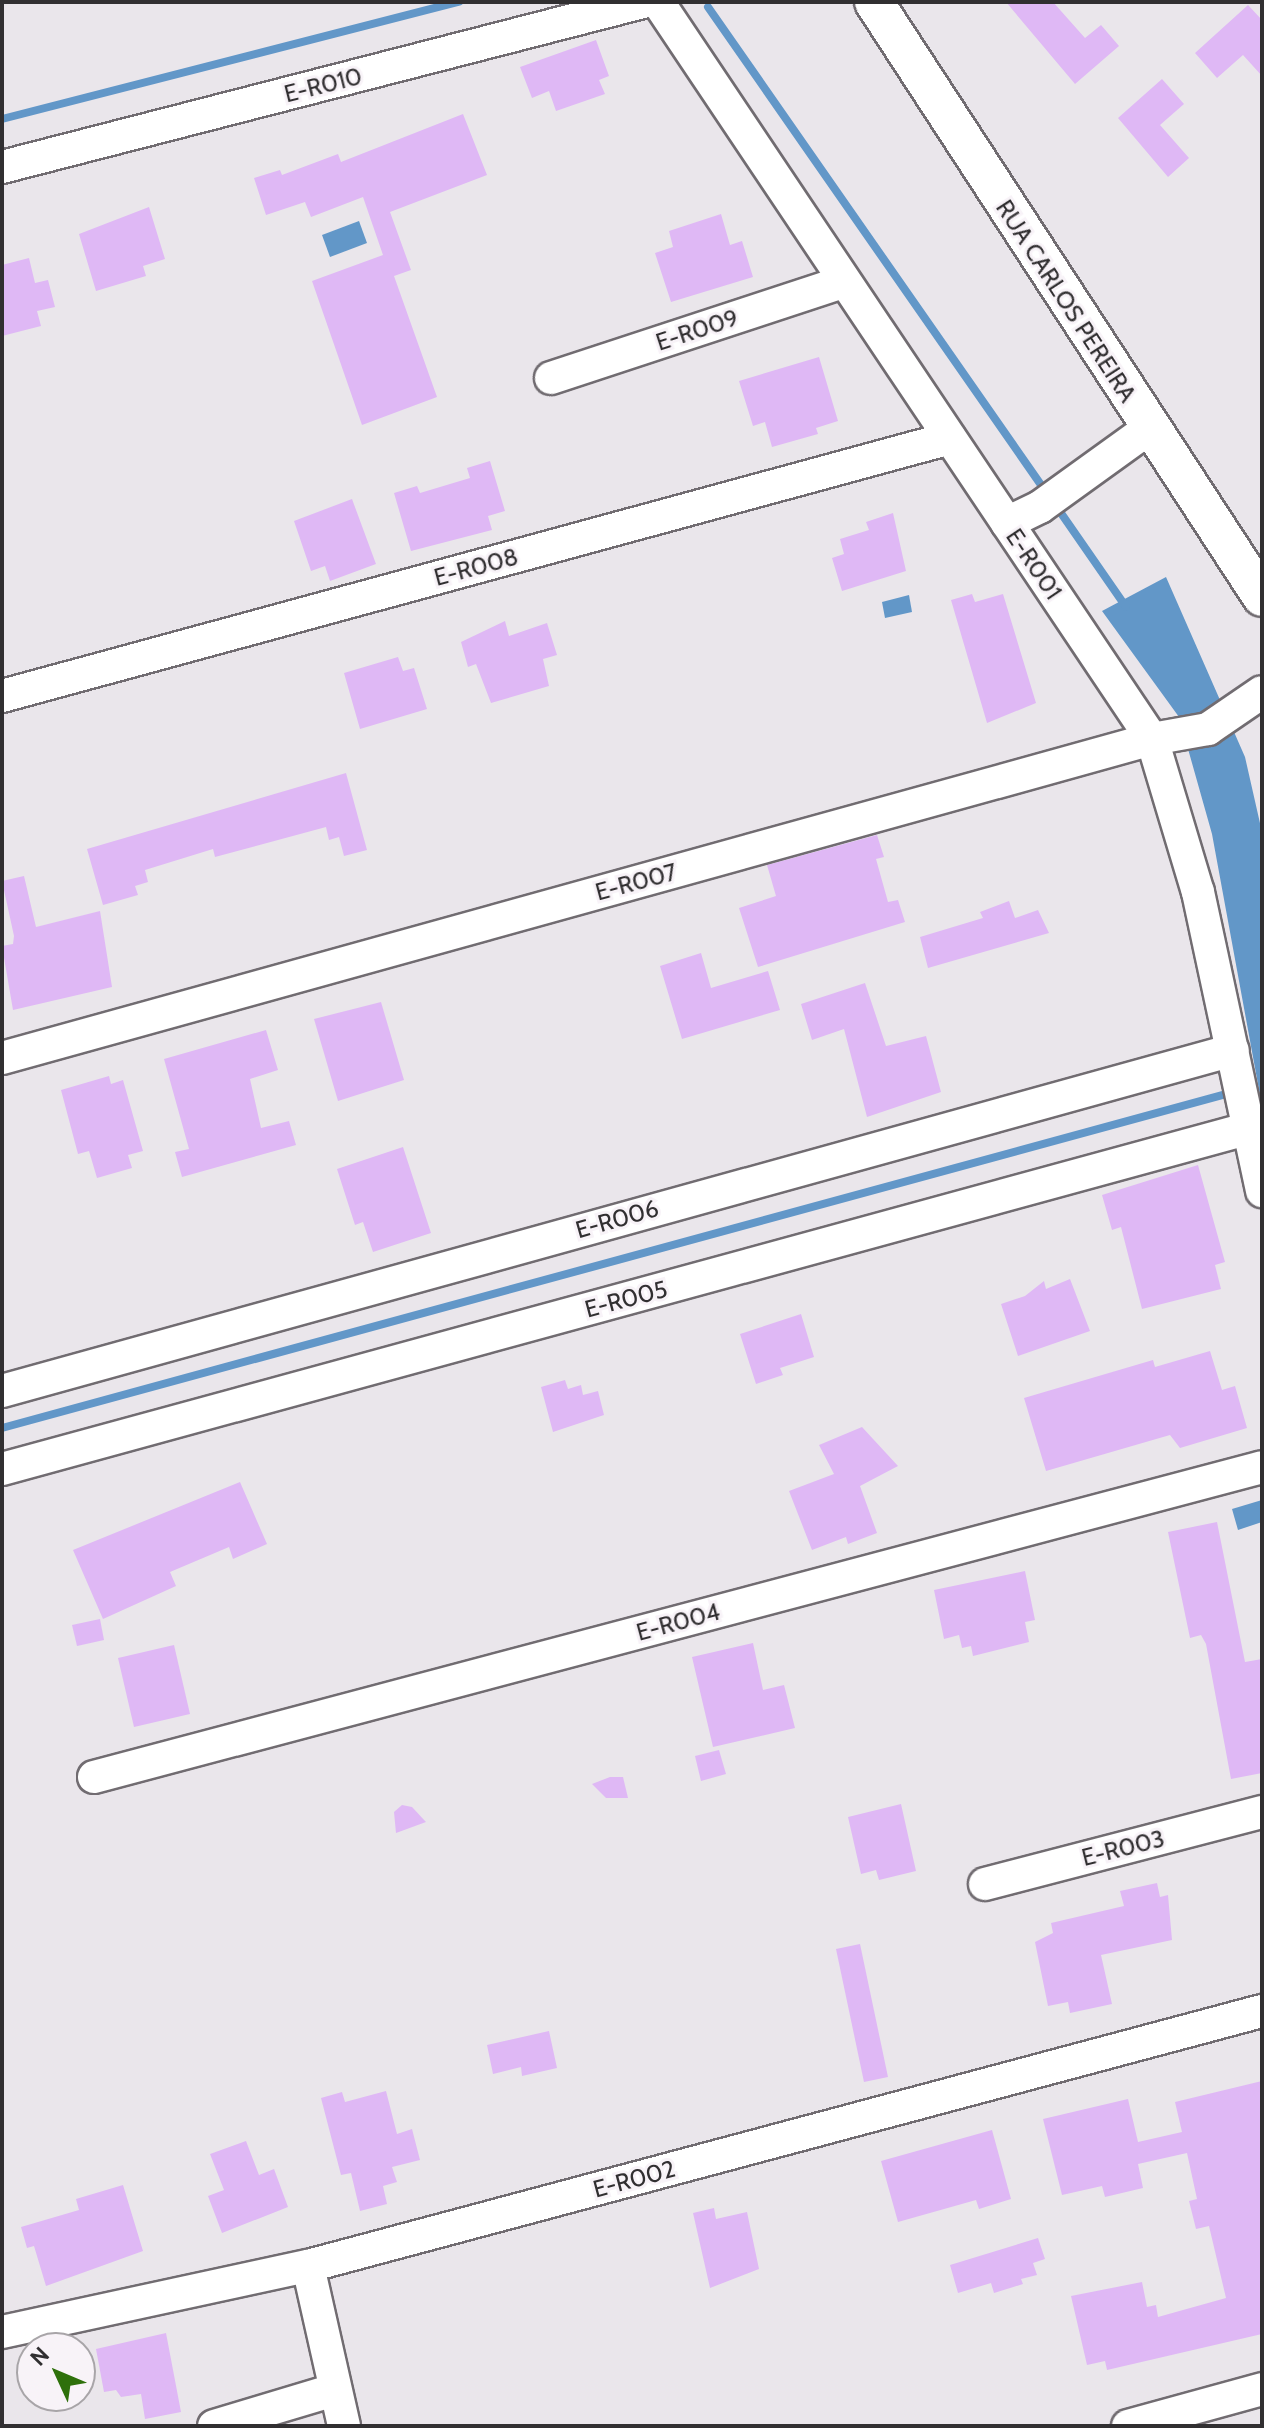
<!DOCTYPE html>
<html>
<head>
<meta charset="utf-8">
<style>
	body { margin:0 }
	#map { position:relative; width:1264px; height:2428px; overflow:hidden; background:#eae6eb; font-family:Cabin,sans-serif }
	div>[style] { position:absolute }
	.water>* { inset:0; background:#6297c8 }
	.stream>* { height:8px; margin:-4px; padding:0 4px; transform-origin:4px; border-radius:4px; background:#6297c8 }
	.building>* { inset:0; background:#dfb8f5 }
	.roads { filter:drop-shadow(2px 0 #716c71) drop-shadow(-2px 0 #716c71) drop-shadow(0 2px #716c71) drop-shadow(0 -2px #716c71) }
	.minor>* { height:32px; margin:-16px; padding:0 16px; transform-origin:16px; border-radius:16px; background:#fff }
	.tertiary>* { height:38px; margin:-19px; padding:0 19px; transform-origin:19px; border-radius:19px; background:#fff }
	span { translate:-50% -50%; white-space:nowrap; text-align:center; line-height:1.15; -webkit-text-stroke:6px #f8f3f8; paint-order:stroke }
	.street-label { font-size:24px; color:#312f31 }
	.frame { position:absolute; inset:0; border:4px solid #312f31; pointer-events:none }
	.north { position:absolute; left:16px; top:2332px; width:80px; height:80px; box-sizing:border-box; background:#f8f3f8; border:2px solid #a8a5a8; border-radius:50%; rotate:314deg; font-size:22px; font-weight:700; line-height:32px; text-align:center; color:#312f31 }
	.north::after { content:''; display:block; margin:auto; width:28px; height:36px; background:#2e700b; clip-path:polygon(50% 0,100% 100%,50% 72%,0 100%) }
</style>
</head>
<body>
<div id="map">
	<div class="water">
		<div style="clip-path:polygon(359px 221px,367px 243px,330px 257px,322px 235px)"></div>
		<div style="clip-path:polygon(1166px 577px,1245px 757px,1262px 832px,1262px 1106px,1212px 834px,1179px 717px,1102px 611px)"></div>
		<div style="clip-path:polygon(909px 595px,912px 612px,885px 618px,882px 602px)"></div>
		<div style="clip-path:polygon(1262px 1500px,1262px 1522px,1238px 1530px,1232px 1509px)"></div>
	</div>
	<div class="stream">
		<div style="left:708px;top:7px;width:591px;rotate:55.13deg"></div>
		<div style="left:2px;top:119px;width:472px;rotate:-14.4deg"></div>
		<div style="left:1054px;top:503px;width:126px;rotate:55.3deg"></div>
		<div style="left:2px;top:1428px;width:1277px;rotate:-15.26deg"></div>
	</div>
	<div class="building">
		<div style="clip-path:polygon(1006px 2px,1053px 2px,1085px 38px,1101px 25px,1119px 46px,1075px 84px)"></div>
		<div style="clip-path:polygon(1248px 5px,1262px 20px,1262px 76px,1243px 55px,1217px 78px,1195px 53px)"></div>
		<div style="clip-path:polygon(596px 40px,609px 76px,599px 80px,605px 94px,556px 111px,549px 91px,532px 98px,520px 67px)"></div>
		<div style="clip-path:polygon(1162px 79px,1184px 104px,1160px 125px,1189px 158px,1168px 177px,1118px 118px)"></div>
		<div style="clip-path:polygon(463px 114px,487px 175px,390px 212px,411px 270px,394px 276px,437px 397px,362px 425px,312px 281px,383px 255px,363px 197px,311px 217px,305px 202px,266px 215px,254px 178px,280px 170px,282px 175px,338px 154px,341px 162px)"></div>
		<div style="clip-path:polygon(149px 207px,165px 259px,143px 266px,146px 276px,96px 291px,79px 234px)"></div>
		<div style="clip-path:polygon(721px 214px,730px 245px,742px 241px,753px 277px,671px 302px,655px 253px,673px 247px,669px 231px)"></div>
		<div style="clip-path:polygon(29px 258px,35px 283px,48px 280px,55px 307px,37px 311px,41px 326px,2px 336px,2px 265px)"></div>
		<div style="clip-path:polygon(819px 357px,838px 421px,816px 428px,818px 434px,772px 447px,765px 422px,753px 426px,739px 381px)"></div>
		<div style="clip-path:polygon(490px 461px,505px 511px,488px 516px,492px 530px,411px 551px,394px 493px,417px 486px,420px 493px,470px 478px,467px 468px)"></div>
		<div style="clip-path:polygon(352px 499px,376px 564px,330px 581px,325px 566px,311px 571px,294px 521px)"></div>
		<div style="clip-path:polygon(893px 513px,906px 571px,842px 591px,832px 558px,844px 554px,840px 539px,869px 530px,866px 522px)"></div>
		<div style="clip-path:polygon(972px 594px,975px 602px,1003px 594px,1036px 703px,987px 723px,951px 600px)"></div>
		<div style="clip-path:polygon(505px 621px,509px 636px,547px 623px,557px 655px,543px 659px,549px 686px,491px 703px,476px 664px,468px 667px,461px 642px)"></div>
		<div style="clip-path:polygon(398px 657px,403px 671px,414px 668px,427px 709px,360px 729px,344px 673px)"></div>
		<div style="clip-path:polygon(346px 773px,367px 850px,344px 856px,339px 837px,329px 840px,326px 827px,215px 857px,213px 849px,145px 870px,148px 882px,135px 886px,138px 895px,103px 905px,87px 849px)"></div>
		<div style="clip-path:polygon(877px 835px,884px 857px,876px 859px,888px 902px,898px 900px,905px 922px,758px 967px,739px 908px,776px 896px,767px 865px)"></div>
		<div style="clip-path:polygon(24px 876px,36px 927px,100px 911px,112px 987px,13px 1010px,2px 946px,13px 944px,14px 936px,2px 881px)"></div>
		<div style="clip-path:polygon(1009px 901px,1015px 918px,1038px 910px,1049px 933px,928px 968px,920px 937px,983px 918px,980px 912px)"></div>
		<div style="clip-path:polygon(701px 953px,711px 988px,768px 971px,780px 1010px,682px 1039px,660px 966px)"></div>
		<div style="clip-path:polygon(865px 983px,886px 1046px,926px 1036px,941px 1092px,867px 1117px,844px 1029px,812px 1040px,801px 1004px)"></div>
		<div style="clip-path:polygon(381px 1002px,404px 1080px,338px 1101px,314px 1019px)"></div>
		<div style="clip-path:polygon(266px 1030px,278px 1070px,250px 1079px,261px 1128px,289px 1121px,296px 1145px,182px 1177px,175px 1152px,189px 1149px,164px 1059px)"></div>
		<div style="clip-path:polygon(109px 1076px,111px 1084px,123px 1080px,143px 1151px,128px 1155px,132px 1168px,97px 1178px,89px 1151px,78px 1154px,61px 1090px)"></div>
		<div style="clip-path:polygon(403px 1147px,431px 1233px,373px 1252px,363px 1222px,355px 1225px,337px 1169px)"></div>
		<div style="clip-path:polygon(1198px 1165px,1225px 1262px,1215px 1265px,1221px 1289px,1142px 1309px,1121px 1227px,1112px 1230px,1102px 1195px)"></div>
		<div style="clip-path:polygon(1070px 1279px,1090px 1331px,1018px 1356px,1001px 1304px,1025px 1296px,1044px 1281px,1046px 1289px)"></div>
		<div style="clip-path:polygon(801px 1314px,814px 1357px,780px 1368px,783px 1375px,756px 1384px,740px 1334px)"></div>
		<div style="clip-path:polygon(1210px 1351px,1222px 1390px,1235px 1386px,1247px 1428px,1180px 1448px,1170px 1435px,1046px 1471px,1024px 1398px,1153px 1360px,1155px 1367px)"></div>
		<div style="clip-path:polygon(565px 1380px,568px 1389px,581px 1385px,583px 1395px,598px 1391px,604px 1415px,553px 1432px,541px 1387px)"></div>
		<div style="clip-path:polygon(862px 1427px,898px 1466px,860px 1486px,877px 1533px,848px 1544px,846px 1537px,812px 1550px,789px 1491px,834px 1474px,819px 1445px)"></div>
		<div style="clip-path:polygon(240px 1482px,267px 1544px,233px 1559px,229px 1547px,170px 1572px,176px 1586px,103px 1619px,73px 1550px)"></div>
		<div style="clip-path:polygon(1217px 1522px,1245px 1662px,1262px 1659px,1262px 1773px,1231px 1779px,1206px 1644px,1201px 1635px,1190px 1638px,1168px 1532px)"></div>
		<div style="clip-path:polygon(1025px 1571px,1035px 1620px,1025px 1622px,1029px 1642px,973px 1656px,971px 1646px,962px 1648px,959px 1635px,944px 1639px,934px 1590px)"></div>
		<div style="clip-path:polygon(100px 1619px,104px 1640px,77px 1646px,72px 1625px)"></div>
		<div style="clip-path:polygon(753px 1643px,763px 1690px,784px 1685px,795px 1728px,713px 1747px,692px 1657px)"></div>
		<div style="clip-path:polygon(174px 1645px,190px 1714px,134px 1727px,118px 1658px)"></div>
		<div style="clip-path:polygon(719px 1750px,726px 1774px,701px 1781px,695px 1756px)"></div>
		<div style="clip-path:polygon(610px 1777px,623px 1777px,628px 1798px,606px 1798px,592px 1784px)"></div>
		<div style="clip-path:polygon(901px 1804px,916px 1871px,879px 1880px,876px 1870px,861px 1874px,848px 1817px)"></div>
		<div style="clip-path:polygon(402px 1805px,412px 1807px,426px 1822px,396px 1833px,394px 1812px)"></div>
		<div style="clip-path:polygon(1157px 1883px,1160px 1897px,1168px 1895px,1172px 1940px,1101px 1955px,1112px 2004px,1070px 2013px,1068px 2002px,1048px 2006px,1035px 1942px,1053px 1933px,1051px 1923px,1124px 1906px,1120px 1891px)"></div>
		<div style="clip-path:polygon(860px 1944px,888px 2077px,864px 2082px,836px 1949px)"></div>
		<div style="clip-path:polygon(549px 2031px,557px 2068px,522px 2076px,521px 2067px,493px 2074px,487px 2045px)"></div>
		<div style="clip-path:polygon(1262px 2081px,1262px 2334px,1107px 2370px,1105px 2361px,1087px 2365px,1071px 2296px,1142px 2282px,1147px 2307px,1156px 2305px,1158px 2317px,1226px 2298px,1209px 2226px,1196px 2229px,1189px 2201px,1197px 2199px,1187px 2153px,1138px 2164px,1143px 2188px,1105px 2197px,1102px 2186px,1062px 2195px,1043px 2119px,1128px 2099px,1138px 2142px,1182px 2132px,1175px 2102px)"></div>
		<div style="clip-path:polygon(386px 2091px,397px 2134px,412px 2129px,420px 2160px,392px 2167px,397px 2182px,383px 2186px,387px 2204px,360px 2211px,351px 2173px,341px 2175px,321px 2098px,342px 2092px,345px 2102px)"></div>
		<div style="clip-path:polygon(992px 2130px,1011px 2199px,979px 2209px,976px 2200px,898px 2222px,881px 2161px)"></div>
		<div style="clip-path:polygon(246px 2141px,259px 2175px,274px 2169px,288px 2207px,222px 2233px,208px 2196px,224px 2190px,210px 2154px)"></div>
		<div style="clip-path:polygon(123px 2185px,143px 2251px,46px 2286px,34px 2246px,27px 2248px,21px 2227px,79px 2210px,76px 2199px)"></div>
		<div style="clip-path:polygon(714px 2208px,716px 2219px,747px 2212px,759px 2269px,710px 2288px,693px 2213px)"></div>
		<div style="clip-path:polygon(1038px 2238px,1045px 2259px,1033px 2263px,1037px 2275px,1021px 2279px,1023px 2284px,994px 2293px,991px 2283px,958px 2293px,950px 2265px)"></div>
		<div style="clip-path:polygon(166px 2333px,181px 2412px,145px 2419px,141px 2394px,121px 2397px,116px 2390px,104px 2392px,96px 2349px)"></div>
	</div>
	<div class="roads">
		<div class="minor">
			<div style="left:658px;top:2px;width:887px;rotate:56.17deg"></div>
			<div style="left:1152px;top:739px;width:160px;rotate:73.3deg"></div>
			<div style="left:1198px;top:892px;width:306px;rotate:77.9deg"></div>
			<div style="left:2px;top:167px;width:662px;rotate:-14.44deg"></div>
			<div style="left:551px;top:378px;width:307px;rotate:-18.2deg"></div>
			<div style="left:1007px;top:523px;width:37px;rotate:-26deg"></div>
			<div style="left:1040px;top:507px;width:133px;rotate:-35.8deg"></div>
			<div style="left:2px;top:696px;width:982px;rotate:-15.22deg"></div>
			<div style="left:2px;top:1058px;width:1193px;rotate:-15.5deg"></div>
			<div style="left:1152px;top:739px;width:57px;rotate:-10.1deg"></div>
			<div style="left:1208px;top:729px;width:65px;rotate:-34.4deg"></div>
			<div style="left:2px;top:1391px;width:1277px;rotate:-15.48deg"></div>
			<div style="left:2px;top:1469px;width:1294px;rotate:-15.28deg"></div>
			<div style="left:94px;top:1777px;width:1208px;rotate:-14.86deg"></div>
			<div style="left:985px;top:1884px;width:286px;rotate:-14.6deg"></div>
			<div style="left:308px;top:2266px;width:164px;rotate:77.3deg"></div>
			<div style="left:2px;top:2332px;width:313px;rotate:-12.2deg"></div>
			<div style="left:308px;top:2266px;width:987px;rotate:-14.97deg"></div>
			<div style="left:214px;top:2426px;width:125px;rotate:-16.7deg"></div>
			<div style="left:1128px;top:2426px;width:139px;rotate:-15.4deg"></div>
		</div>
		<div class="tertiary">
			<div style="left:874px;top:2px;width:710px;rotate:56.89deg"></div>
		</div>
	</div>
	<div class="street-label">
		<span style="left:323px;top:85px;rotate:-14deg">E-R010</span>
		<span style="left:1066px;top:301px;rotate:57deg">RUA CARLOS PEREIRA</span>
		<span style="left:697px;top:330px;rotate:-18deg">E-R009</span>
		<span style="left:1034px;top:564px;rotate:56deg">E-R001</span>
		<span style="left:476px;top:567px;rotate:-15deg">E-R008</span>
		<span style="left:636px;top:882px;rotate:-15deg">E-R007</span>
		<span style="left:617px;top:1219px;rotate:-16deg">E-R006</span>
		<span style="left:626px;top:1299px;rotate:-15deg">E-R005</span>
		<span style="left:678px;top:1622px;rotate:-15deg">E-R004</span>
		<span style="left:1123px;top:1848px;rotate:-14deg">E-R003</span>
		<span style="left:634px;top:2179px;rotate:-15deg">E-R002</span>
	</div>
	<div class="frame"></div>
	<div class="north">N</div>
</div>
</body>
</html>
